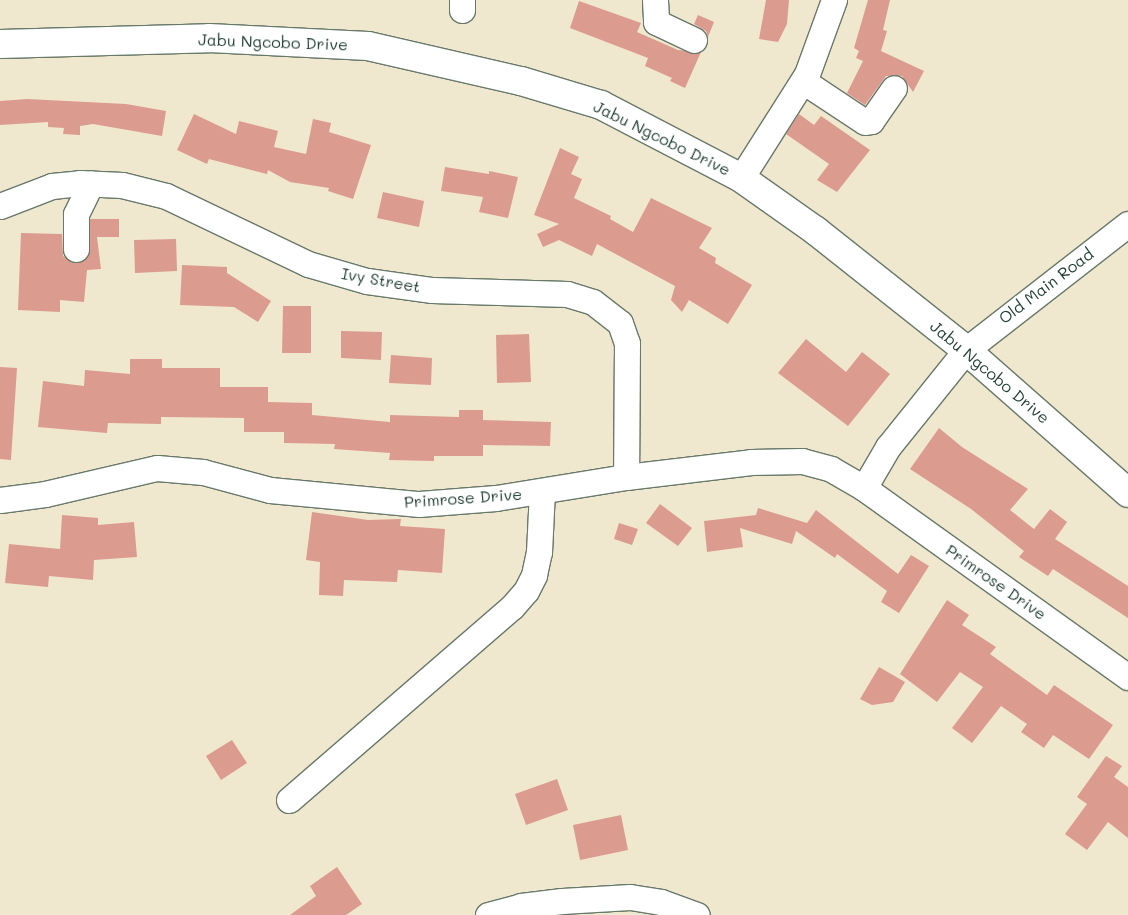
<!DOCTYPE html>
<html>
<head>
<meta charset="utf-8">
<style>
	body { margin:0 }
	#map { position:relative; width:1128px; height:915px; overflow:hidden; background:#efe8cf; font-family:Mali,sans-serif }
	div>[style] { position:absolute }
	.building>* { inset:0; background:#dc9b8f }
	.roads { filter:drop-shadow(1px 0 #68796a) drop-shadow(-1px 0 #68796a) drop-shadow(0 1px #68796a) drop-shadow(0 -1px #68796a) }
	.minor>* { height:25px; margin:-12.5px; padding:0 12.5px; transform-origin:12.5px; border-radius:12.5px; background:#fff }
	.major>* { height:28px; margin:-14px; padding:0 14px; transform-origin:14px; border-radius:14px; background:#fff }
	span { translate:-50% -50%; white-space:nowrap; text-align:center; line-height:1.15; -webkit-text-stroke:4px #fff; paint-order:stroke }
	.street-label { font-size:16px; color:#1f3d34 }
</style>
</head>
<body>
<div id="map">
	<div class="building">
		<div style="clip-path:polygon(766px 0,789px 0,787px 24px,778px 42px,759px 39px)"></div>
		<div style="clip-path:polygon(868px 0,890px 0,883px 30px,887px 31px,881px 51px,924px 71px,913px 92px,902px 76px,886px 76px,865px 105px,847px 93px,863px 61px,856px 58px,859px 51px,854px 48px)"></div>
		<div style="clip-path:polygon(579px 1px,641px 23px,637px 32px,678px 50px,701px 52px,685px 88px,670px 81px,672px 78px,645px 66px,648px 58px,570px 28px)"></div>
		<div style="clip-path:polygon(698px 15px,714px 22px,708px 37px,706px 31px,694px 24px)"></div>
		<div style="clip-path:polygon(27px 99px,126px 104px,166px 111px,162px 136px,93px 124px,80px 126px,80px 135px,63px 134px,64px 128px,48px 127px,48px 122px,0 125px,0 101px)"></div>
		<div style="clip-path:polygon(194px 114px,236px 134px,239px 121px,278px 131px,274px 147px,306px 154px,313px 119px,331px 123px,329px 132px,371px 145px,353px 199px,328px 191px,329px 188px,290px 182px,268px 170px,267px 174px,209px 159px,207px 164px,177px 150px)"></div>
		<div style="clip-path:polygon(799px 114px,814px 125px,821px 116px,870px 150px,837px 192px,817px 180px,829px 164px,786px 134px)"></div>
		<div style="clip-path:polygon(560px 148px,579px 157px,571px 174px,582px 179px,574px 198px,611px 216px,610px 219px,633px 232px,651px 198px,712px 228px,699px 248px,716px 258px,715px 263px,752px 285px,728px 324px,689px 300px,682px 312px,671px 300px,675px 286px,597px 244px,592px 256px,559px 240px,543px 247px,537px 234px,559px 224px,534px 215px)"></div>
		<div style="clip-path:polygon(445px 167px,489px 174px,489px 171px,518px 177px,508px 218px,479px 212px,483px 197px,441px 191px)"></div>
		<div style="clip-path:polygon(383px 192px,424px 201px,419px 227px,377px 218px)"></div>
		<div style="clip-path:polygon(90px 219px,119px 219px,119px 237px,97px 237px,101px 269px,87px 270px,84px 302px,60px 300px,60px 312px,18px 310px,21px 233px,62px 234px,63px 256px,76px 263px,89px 256px)"></div>
		<div style="clip-path:polygon(176px 239px,177px 271px,135px 273px,134px 240px)"></div>
		<div style="clip-path:polygon(182px 265px,227px 267px,227px 273px,271px 301px,258px 322px,234px 307px,180px 305px)"></div>
		<div style="clip-path:polygon(283px 306px,311px 306px,311px 353px,282px 353px)"></div>
		<div style="clip-path:polygon(341px 331px,382px 332px,381px 360px,341px 358px)"></div>
		<div style="clip-path:polygon(529px 334px,531px 382px,497px 383px,496px 335px)"></div>
		<div style="clip-path:polygon(806px 339px,846px 372px,862px 352px,890px 374px,848px 426px,778px 373px)"></div>
		<div style="clip-path:polygon(391px 355px,432px 358px,431px 385px,389px 383px)"></div>
		<div style="clip-path:polygon(130px 359px,162px 359px,162px 368px,220px 368px,220px 387px,268px 387px,268px 402px,312px 403px,312px 415px,390px 422px,390px 415px,459px 417px,459px 410px,483px 410px,483px 420px,551px 422px,550px 446px,483px 445px,483px 456px,434px 456px,434px 461px,389px 460px,390px 453px,334px 449px,335px 444px,284px 443px,284px 432px,244px 432px,244px 418px,161px 417px,161px 424px,108px 423px,107px 433px,38px 427px,43px 381px,84px 386px,85px 370px,130px 374px)"></div>
		<div style="clip-path:polygon(0 367px,17px 368px,11px 460px,0 459px)"></div>
		<div style="clip-path:polygon(939px 428px,962px 447px,1028px 489px,1010px 510px,1034px 529px,1050px 509px,1067px 522px,1055px 539px,1128px 586px,1128px 618px,1053px 569px,1048px 576px,1019px 557px,1024px 551px,971px 509px,910px 469px)"></div>
		<div style="clip-path:polygon(660px 504px,692px 528px,678px 546px,646px 523px)"></div>
		<div style="clip-path:polygon(758px 508px,807px 523px,816px 510px,898px 574px,911px 555px,929px 566px,899px 613px,881px 602px,887px 591px,837px 554px,835px 558px,796px 531px,792px 544px,740px 528px,743px 547px,707px 552px,704px 521px,756px 515px)"></div>
		<div style="clip-path:polygon(312px 512px,368px 520px,401px 519px,400px 526px,445px 529px,442px 573px,398px 570px,397px 582px,344px 580px,343px 596px,319px 595px,320px 562px,306px 560px)"></div>
		<div style="clip-path:polygon(62px 515px,98px 518px,98px 525px,134px 522px,137px 557px,94px 560px,93px 580px,49px 576px,48px 587px,5px 583px,9px 544px,60px 549px)"></div>
		<div style="clip-path:polygon(619px 523px,638px 529px,632px 545px,614px 539px)"></div>
		<div style="clip-path:polygon(947px 600px,969px 615px,962px 625px,996px 647px,990px 654px,1047px 695px,1054px 685px,1113px 725px,1089px 759px,1053px 735px,1044px 748px,1021px 732px,1027px 724px,1001px 706px,972px 743px,952px 728px,983px 687px,960px 672px,937px 702px,900px 674px)"></div>
		<div style="clip-path:polygon(879px 667px,905px 682px,893px 702px,872px 705px,860px 699px)"></div>
		<div style="clip-path:polygon(232px 740px,247px 763px,221px 780px,206px 756px)"></div>
		<div style="clip-path:polygon(1106px 756px,1122px 766px,1114px 777px,1128px 787px,1128px 838px,1108px 822px,1087px 850px,1065px 834px,1087px 804px,1077px 797px)"></div>
		<div style="clip-path:polygon(557px 779px,568px 810px,526px 825px,515px 794px)"></div>
		<div style="clip-path:polygon(621px 815px,628px 850px,580px 860px,573px 825px)"></div>
		<div style="clip-path:polygon(337px 867px,362px 904px,346px 915px,290px 915px,316px 896px,310px 886px)"></div>
	</div>
	<div class="roads">
		<div class="minor">
			<div style="left:462px;top:0;width:10px;rotate:90deg"></div>
			<div style="left:655px;top:0;width:22px;rotate:87deg"></div>
			<div style="left:656px;top:22px;width:42px;rotate:25.3deg"></div>
			<div style="left:803px;top:81px;width:74px;rotate:33.5deg"></div>
			<div style="left:865px;top:122px;width:6px;rotate:-9deg"></div>
			<div style="left:871px;top:121px;width:40px;rotate:-55.1deg"></div>
			<div style="left:741px;top:178px;width:123px;rotate:-57.6deg"></div>
			<div style="left:807px;top:74px;width:79px;rotate:-70deg"></div>
			<div style="left:0;top:206px;width:56px;rotate:-21deg"></div>
			<div style="left:52px;top:186px;width:28px;rotate:-6deg"></div>
			<div style="left:80px;top:183px;width:42px;rotate:2.7deg"></div>
			<div style="left:122px;top:185px;width:45px;rotate:14deg"></div>
			<div style="left:166px;top:196px;width:157px;rotate:25.6deg"></div>
			<div style="left:308px;top:264px;width:61px;rotate:16.1deg"></div>
			<div style="left:367px;top:281px;width:66px;rotate:7.9deg"></div>
			<div style="left:432px;top:290px;width:135px;rotate:1.7deg"></div>
			<div style="left:567px;top:294px;width:27px;rotate:17deg"></div>
			<div style="left:593px;top:302px;width:34px;rotate:38deg"></div>
			<div style="left:620px;top:323px;width:21px;rotate:71deg"></div>
			<div style="left:627px;top:343px;width:134px;rotate:90.4deg"></div>
			<div style="left:76px;top:249px;width:35px;rotate:-90deg"></div>
			<div style="left:76px;top:214px;width:34px;rotate:-64deg"></div>
			<div style="left:864px;top:488px;width:48px;rotate:-59.7deg"></div>
			<div style="left:888px;top:447px;width:124px;rotate:-51.2deg"></div>
			<div style="left:966px;top:350px;width:205px;rotate:-37.9deg"></div>
			<div style="left:0;top:500px;width:45px;rotate:-7.6deg"></div>
			<div style="left:45px;top:494px;width:115px;rotate:-13.1deg"></div>
			<div style="left:157px;top:468px;width:46px;rotate:5deg"></div>
			<div style="left:203px;top:472px;width:69px;rotate:15deg"></div>
			<div style="left:270px;top:490px;width:150px;rotate:5.4deg"></div>
			<div style="left:419px;top:504px;width:77px;rotate:-4.5deg"></div>
			<div style="left:496px;top:498px;width:132px;rotate:-9.2deg"></div>
			<div style="left:626px;top:477px;width:126px;rotate:-6.8deg"></div>
			<div style="left:751px;top:462px;width:51px;rotate:-1.1deg"></div>
			<div style="left:802px;top:461px;width:30px;rotate:15deg"></div>
			<div style="left:831px;top:469px;width:38px;rotate:30deg"></div>
			<div style="left:864px;top:488px;width:325px;rotate:35.6deg"></div>
			<div style="left:289px;top:800px;width:295px;rotate:-40.9deg"></div>
			<div style="left:512px;top:607px;width:21px;rotate:-49deg"></div>
			<div style="left:526px;top:591px;width:18px;rotate:-63deg"></div>
			<div style="left:534px;top:575px;width:24px;rotate:-78deg"></div>
			<div style="left:539px;top:552px;width:61px;rotate:-87.2deg"></div>
			<div style="left:488px;top:915px;width:34px;rotate:-15deg"></div>
			<div style="left:521px;top:906px;width:41px;rotate:-7deg"></div>
			<div style="left:562px;top:901px;width:68px;rotate:-3.4deg"></div>
			<div style="left:630px;top:897px;width:31px;rotate:9deg"></div>
			<div style="left:661px;top:902px;width:38px;rotate:20deg"></div>
		</div>
		<div class="major">
			<div style="left:0;top:44px;width:209px;rotate:-1.6deg"></div>
			<div style="left:209px;top:38px;width:159px;rotate:2.9deg"></div>
			<div style="left:368px;top:46px;width:157px;rotate:12.9deg"></div>
			<div style="left:521px;top:81px;width:84px;rotate:16.7deg"></div>
			<div style="left:601px;top:105px;width:158px;rotate:27.5deg"></div>
			<div style="left:741px;top:178px;width:92px;rotate:35.2deg"></div>
			<div style="left:816px;top:231px;width:191px;rotate:38.4deg"></div>
			<div style="left:966px;top:350px;width:216px;rotate:41.4deg"></div>
		</div>
	</div>
	<div class="street-label">
		<span style="left:273px;top:42px;rotate:2deg">Jabu Ngcobo Drive</span>
		<span style="left:662px;top:138px;rotate:26deg">Jabu Ngcobo Drive</span>
		<span style="left:381px;top:280px;rotate:10deg">Ivy Street</span>
		<span style="left:1046px;top:286px;rotate:-37deg">Old Main Road</span>
		<span style="left:990px;top:372px;rotate:40deg">Jabu Ngcobo Drive</span>
		<span style="left:463px;top:498px;rotate:-4deg">Primrose Drive</span>
		<span style="left:996px;top:582px;rotate:35deg">Primrose Drive</span>
	</div>
</div>
</body>
</html>
